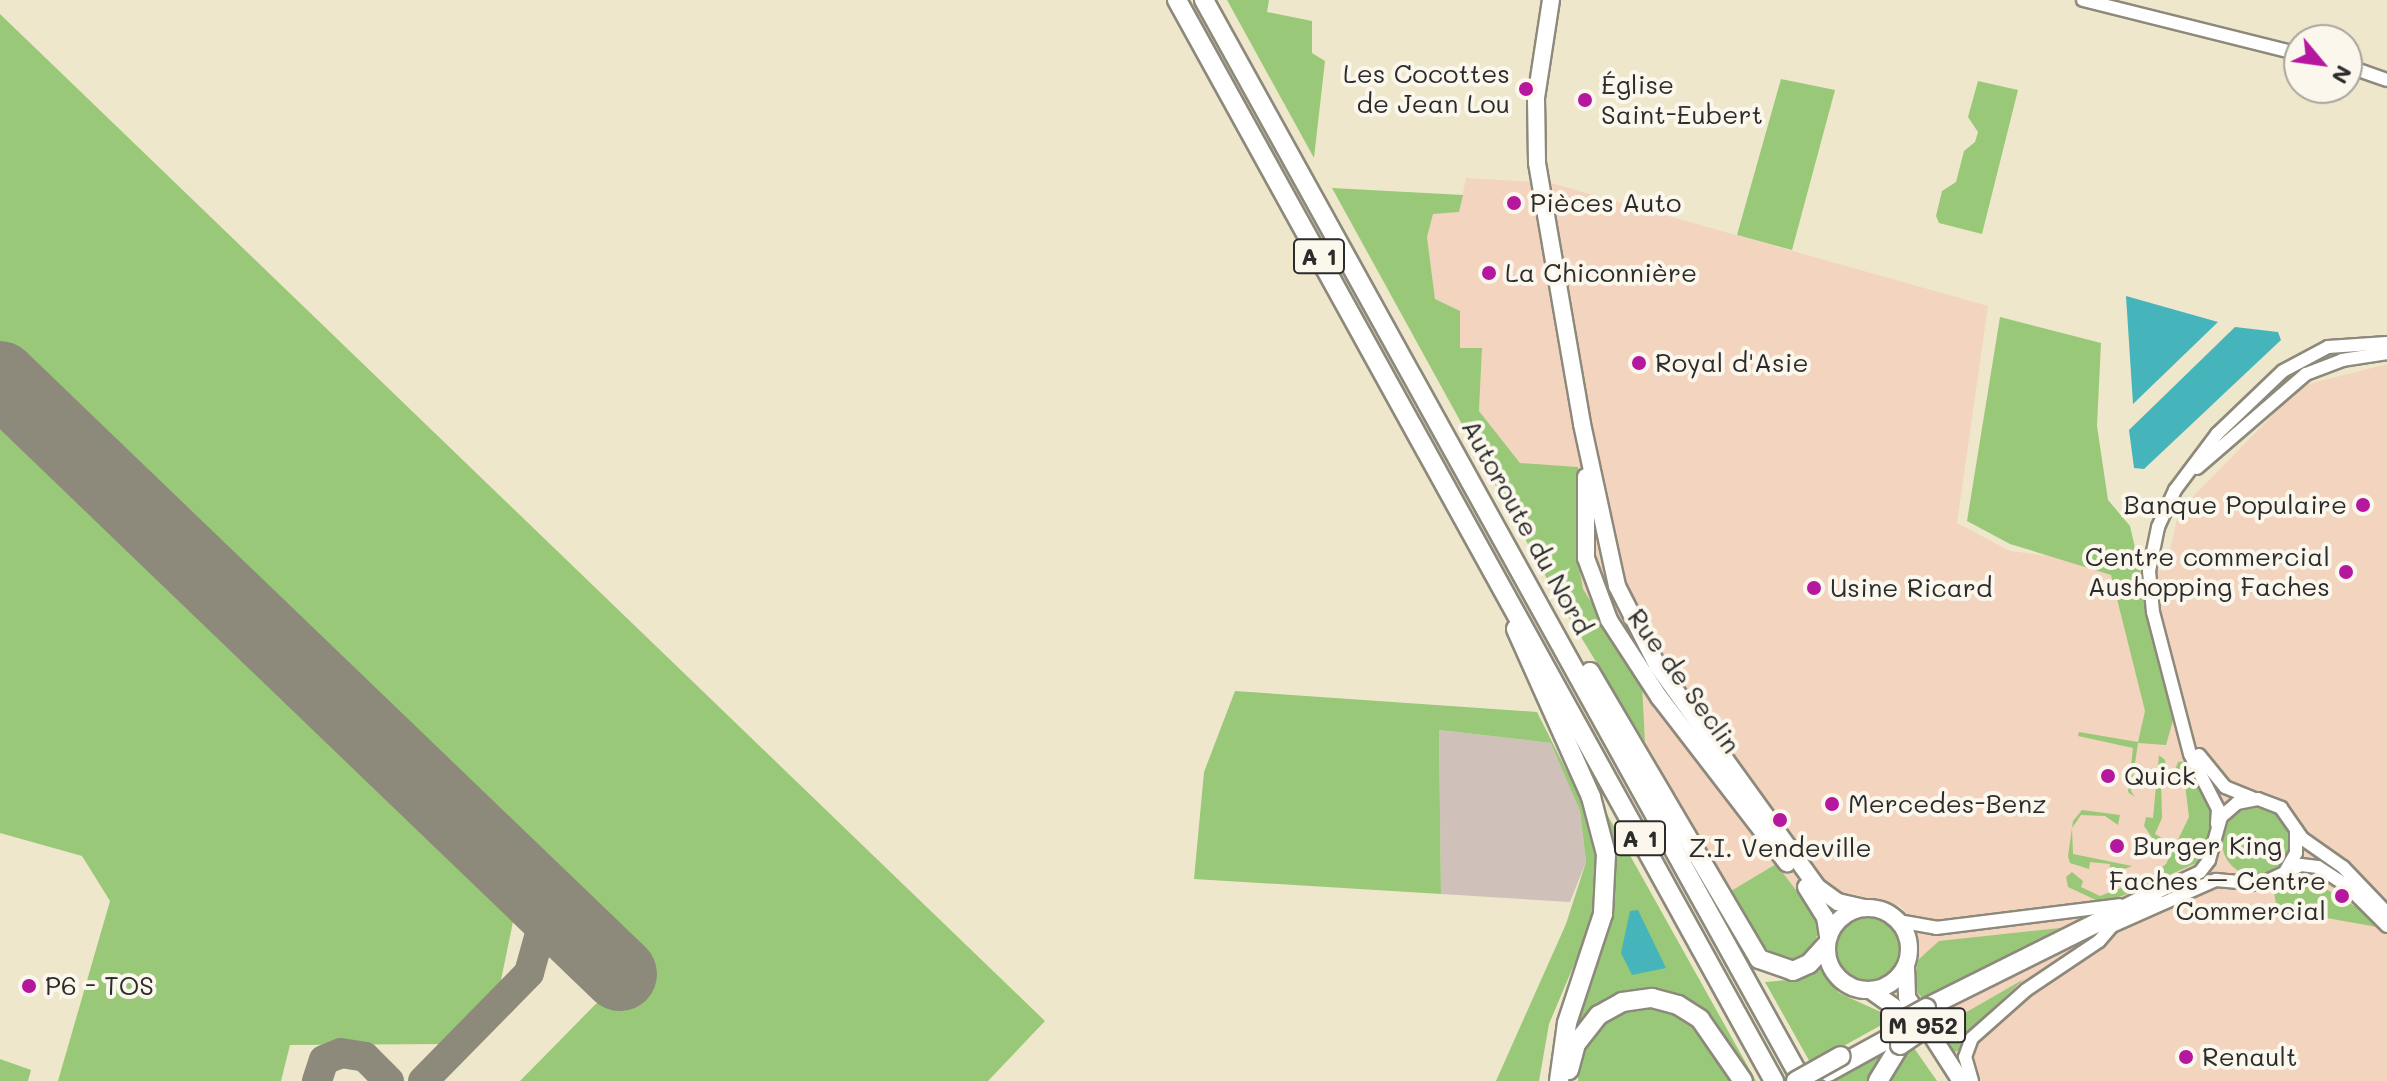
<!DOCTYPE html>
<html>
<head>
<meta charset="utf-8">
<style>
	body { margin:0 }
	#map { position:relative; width:2387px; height:1081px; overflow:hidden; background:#efe7cb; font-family:Mali,sans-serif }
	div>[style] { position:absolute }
	.built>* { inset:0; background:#f3d4be }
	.industrial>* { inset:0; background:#cfc0ba }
	.green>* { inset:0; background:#99c978 }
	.round { border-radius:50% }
	.water>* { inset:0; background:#45b5bb }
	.taxiway>* { height:30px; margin:-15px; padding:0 15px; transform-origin:15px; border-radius:15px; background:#8d897b }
	.runway>* { height:74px; margin:-37px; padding:0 37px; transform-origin:37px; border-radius:37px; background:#8d897b }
	.roads { filter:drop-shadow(2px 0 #8d897b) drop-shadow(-2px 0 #8d897b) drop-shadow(0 2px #8d897b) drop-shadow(0 -2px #8d897b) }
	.minor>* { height:12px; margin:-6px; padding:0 6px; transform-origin:6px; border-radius:6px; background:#fff }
	.major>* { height:16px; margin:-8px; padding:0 8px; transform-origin:8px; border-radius:8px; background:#fff }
	.major>.ring { margin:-8px; padding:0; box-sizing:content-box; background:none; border:16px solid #fff; border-radius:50% }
	.highway>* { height:18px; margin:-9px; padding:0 9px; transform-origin:9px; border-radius:9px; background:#fff }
	.bridges { filter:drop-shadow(2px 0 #8d897b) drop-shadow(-2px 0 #8d897b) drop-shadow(0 2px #8d897b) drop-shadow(0 -2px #8d897b) }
	.highway-bridge>* { height:18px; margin:-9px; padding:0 9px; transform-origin:9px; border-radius:9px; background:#fff }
	.dots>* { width:22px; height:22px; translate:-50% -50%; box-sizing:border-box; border:4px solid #fbf7ec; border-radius:50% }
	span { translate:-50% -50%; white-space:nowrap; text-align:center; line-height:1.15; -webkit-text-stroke:8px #fbf7ec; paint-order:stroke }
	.shield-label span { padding:2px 6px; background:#fbf7ec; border:2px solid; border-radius:6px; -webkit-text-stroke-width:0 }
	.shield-label { font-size:24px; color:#2b2b2b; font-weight:700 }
	.poi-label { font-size:26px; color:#2b2b2b }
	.right { translate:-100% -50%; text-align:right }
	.left { translate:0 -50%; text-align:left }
	.street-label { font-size:26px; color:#2b2b2b }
	.north { position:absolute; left:2283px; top:24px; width:80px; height:80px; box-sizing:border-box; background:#fbf7ec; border:2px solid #a8a59f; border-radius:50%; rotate:119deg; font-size:22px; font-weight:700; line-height:32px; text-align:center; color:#2b2b2b }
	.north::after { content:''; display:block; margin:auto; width:28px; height:36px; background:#b5179e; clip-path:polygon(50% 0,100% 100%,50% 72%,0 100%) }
</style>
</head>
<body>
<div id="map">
	<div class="built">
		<div style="clip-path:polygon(1466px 178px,1551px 183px,1988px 306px,1957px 523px,2010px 551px,2165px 571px,2179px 511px,2301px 386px,2387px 364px,2387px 1081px,1976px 1081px,1943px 1035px,1919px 966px,1918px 935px,1901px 906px,1849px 893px,1816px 916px,1776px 864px,1731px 891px,1645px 742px,1642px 682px,1583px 589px,1577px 553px,1578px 467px,1521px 464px,1479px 411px,1482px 348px,1460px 348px,1435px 299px,1427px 237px,1433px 213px,1459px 212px)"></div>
	</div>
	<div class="industrial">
		<div style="clip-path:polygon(1439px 730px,1552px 743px,1580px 811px,1586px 862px,1570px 902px,1441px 894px)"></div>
	</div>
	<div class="green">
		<div style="clip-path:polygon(1227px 0,1269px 0,1267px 12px,1312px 21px,1312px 53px,1325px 61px,1314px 158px)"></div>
		<div style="clip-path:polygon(0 14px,1045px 1021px,988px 1081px,520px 1081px,641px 958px,0 343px)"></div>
		<div style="clip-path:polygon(1781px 79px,1835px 90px,1792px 250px,1737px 235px)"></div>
		<div style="clip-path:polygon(1978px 81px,2018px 90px,1982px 234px,1939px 223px,1936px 216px,1942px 191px,1956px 182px,1964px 151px,1975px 142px,1978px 132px,1968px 117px)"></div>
		<div style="clip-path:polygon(1332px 188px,1463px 195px,1459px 212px,1433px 214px,1427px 237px,1435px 299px,1460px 311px,1460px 348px,1482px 348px,1479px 411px,1520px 463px,1578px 467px,1577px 553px,1583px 589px,1642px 683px,1645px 742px,1562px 606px)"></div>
		<div style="clip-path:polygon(2000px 317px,2101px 343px,2097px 426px,2108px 500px,2130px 526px,2174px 717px,2166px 745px,2138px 743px,2131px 791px,2135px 797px,2128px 792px,2133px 748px,2078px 736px,2079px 732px,2138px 742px,2145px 711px,2111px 575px,2010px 544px,1967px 521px)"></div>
		<div style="clip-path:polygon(0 413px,516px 907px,500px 985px,443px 1044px,290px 1045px,281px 1081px,58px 1081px,110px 901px,82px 856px,0 833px)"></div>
		<div style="clip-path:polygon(1235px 691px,1537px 712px,1589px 815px,1597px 856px,1597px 896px,1587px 934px,1549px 1024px,1539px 1081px,1496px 1081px,1566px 924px,1586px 862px,1580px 811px,1551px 743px,1439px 730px,1441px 894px,1194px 879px,1204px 772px)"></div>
		<div style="clip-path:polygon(2159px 755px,2165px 760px,2167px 780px,2161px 782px,2162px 818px,2155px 834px,2162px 838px,2157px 845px,2144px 826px,2146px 817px,2153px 818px)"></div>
		<div style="clip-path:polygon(2187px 761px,2212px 802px,2213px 818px,2203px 860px,2115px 899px,2098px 901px,2068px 887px,2066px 877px,2072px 872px,2083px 881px,2081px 887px,2100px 896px,2149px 877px,2166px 864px,2189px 817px,2183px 768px,2175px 770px,2178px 762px)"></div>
		<div style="clip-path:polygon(1603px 807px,1756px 1081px,1749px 1081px,1709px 1019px,1641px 991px,1565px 1053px,1612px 851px)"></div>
		<div class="round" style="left:2222px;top:808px;width:68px;height:68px"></div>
		<div style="clip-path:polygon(2082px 810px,2120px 815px,2118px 825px,2105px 816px,2081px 815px,2072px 828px,2073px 854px,2132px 866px,2109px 875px,2110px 864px,2090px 862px,2089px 869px,2070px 863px,2068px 856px,2073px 821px)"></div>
		<div style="clip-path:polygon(1776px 864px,1816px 916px,1820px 929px,1809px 954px,1791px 962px,1761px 946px,1731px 891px)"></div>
		<div style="clip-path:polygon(2306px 877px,2368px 914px,2377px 927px,2299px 913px,2278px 917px,2274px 892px)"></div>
		<div class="round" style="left:1835px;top:916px;width:66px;height:66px"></div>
		<div style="clip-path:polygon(2060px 928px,1925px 1001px,1913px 988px,1918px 960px,1939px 941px)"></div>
		<div style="clip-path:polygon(1819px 967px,1839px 993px,1894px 1018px,1811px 1064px,1765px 982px,1799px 979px)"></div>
		<div style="clip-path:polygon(2024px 979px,1980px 1020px,1960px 1050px,1952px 1053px,1937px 1029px)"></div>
		<div style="clip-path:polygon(1650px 1007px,1677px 1013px,1698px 1028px,1733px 1081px,1578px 1081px,1580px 1054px,1603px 1022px,1625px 1010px)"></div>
		<div style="clip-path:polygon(1914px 1048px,1937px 1081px,1888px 1081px,1901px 1057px)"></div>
		<div style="clip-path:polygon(1877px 1052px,1883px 1055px,1871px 1081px,1832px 1081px)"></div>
		<div style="clip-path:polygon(0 1059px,31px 1070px,28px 1081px,0 1081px)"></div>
	</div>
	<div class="water">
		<div style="clip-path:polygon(2126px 296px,2218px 322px,2133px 404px)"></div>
		<div style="clip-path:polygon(2235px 327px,2278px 332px,2281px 340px,2144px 469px,2134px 468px,2129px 430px)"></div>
		<div style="clip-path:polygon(1638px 910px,1666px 968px,1632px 975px,1621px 953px,1630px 911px)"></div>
	</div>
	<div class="taxiway">
		<div style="left:317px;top:1081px;width:22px;rotate:-72deg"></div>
		<div style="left:324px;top:1060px;width:18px;rotate:-22deg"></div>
		<div style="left:341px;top:1053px;width:24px;rotate:9deg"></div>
		<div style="left:365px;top:1057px;width:34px;rotate:45deg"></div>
		<div style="left:423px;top:1081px;width:151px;rotate:-45.5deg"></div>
		<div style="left:529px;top:973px;width:45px;rotate:-74.4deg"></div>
		<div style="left:541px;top:930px;width:40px;rotate:-102deg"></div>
	</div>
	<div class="runway">
		<div style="left:0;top:378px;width:860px;rotate:43.87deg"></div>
	</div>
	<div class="roads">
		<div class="minor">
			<div style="left:2083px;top:0;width:223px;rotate:14deg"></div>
			<div style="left:2347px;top:66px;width:42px;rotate:19.3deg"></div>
			<div style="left:2197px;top:468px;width:144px;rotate:-40.8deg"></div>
			<div style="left:2306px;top:374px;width:39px;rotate:-21deg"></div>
			<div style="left:2342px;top:360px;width:46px;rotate:-8.8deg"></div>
			<div style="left:2199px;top:755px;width:41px;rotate:50.9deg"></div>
			<div style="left:2225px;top:787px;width:32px;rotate:22deg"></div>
			<div style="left:2217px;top:824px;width:15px;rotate:-86deg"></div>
			<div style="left:2218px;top:809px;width:62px;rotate:-117deg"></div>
			<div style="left:2190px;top:754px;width:147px;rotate:-104.6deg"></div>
			<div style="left:2153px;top:612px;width:41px;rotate:-95.6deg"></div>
			<div style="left:2149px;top:571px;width:45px;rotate:-78.4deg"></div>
			<div style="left:2158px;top:527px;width:41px;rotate:-65.3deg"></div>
			<div style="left:2175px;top:490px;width:70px;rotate:-53.1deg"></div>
			<div style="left:2217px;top:434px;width:91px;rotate:-43.7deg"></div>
			<div style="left:2283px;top:371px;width:51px;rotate:-28.1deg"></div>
			<div style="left:2328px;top:347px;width:59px;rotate:-3.9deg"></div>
			<div style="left:2285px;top:872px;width:22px;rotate:-60deg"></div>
			<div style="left:2296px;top:853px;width:23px;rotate:-90deg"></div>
			<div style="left:2149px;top:896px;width:56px;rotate:-25.2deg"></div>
			<div style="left:2200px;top:872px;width:15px;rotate:-53deg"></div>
			<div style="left:2209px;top:860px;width:45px;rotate:-74.4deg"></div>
			<div style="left:2221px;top:817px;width:21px;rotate:-41deg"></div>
			<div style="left:2237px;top:803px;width:21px;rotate:-11deg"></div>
			<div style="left:2258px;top:799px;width:25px;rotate:21deg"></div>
			<div style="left:2281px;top:808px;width:38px;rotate:55deg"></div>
			<div style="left:2303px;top:839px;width:49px;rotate:35deg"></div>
			<div style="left:2343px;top:867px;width:64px;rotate:46.3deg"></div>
			<div style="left:1898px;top:921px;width:39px;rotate:10deg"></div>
			<div style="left:1936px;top:928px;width:185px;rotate:-7.1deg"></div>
			<div style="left:1972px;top:1081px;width:25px;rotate:-106deg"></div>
			<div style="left:1965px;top:1057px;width:20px;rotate:-70deg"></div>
			<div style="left:1972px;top:1038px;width:72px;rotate:-41.6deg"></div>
			<div style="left:2026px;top:990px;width:88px;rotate:-33.9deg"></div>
			<div style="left:2099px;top:941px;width:20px;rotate:-49deg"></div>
			<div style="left:2112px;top:926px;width:114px;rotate:-23.9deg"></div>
			<div style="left:2216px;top:880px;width:45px;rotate:5.1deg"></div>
			<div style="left:2261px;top:884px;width:44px;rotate:-25.4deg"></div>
			<div style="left:2301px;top:865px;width:17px;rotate:7deg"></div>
			<div style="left:2318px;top:867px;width:33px;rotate:33deg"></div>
			<div style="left:2346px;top:885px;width:58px;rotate:45deg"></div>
		</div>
		<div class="major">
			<div style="left:1551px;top:0;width:99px;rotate:98.7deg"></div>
			<div style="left:1536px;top:98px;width:65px;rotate:89.1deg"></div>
			<div style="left:1537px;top:163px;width:265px;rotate:80.2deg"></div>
			<div style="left:1582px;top:424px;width:166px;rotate:77.8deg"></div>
			<div style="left:1617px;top:586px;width:89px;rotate:63.1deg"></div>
			<div style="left:1657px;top:665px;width:274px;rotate:54.2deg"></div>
			<div style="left:1817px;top:887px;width:26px;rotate:36deg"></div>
			<div style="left:1838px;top:902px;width:26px;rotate:13deg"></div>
			<div style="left:1586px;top:477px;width:81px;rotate:90deg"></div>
			<div style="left:1586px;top:558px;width:66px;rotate:69.6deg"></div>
			<div style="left:1609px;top:620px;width:92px;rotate:57deg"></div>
			<div style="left:1659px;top:697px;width:210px;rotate:52.4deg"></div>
			<div style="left:1806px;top:887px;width:36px;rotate:58deg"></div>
			<div style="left:1825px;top:917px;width:19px;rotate:81deg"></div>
			<div class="ring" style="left:1827px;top:908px;width:66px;height:66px"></div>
			<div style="left:1906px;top:967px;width:30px;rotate:88deg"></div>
			<div style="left:1907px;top:997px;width:100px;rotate:57.3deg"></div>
			<div style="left:1870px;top:990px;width:35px;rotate:35deg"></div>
			<div style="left:1899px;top:1010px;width:24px;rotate:54deg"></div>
		</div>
		<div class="highway">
			<div style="left:1177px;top:0;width:1235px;rotate:61.09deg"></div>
			<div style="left:1204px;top:0;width:1235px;rotate:61.05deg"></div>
			<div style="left:1516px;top:629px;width:184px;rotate:65.9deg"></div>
			<div style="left:1591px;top:797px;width:59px;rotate:75.3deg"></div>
			<div style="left:1606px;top:854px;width:60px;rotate:92.9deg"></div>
			<div style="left:1603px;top:914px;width:115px;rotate:108.3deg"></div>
			<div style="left:1567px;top:1023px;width:59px;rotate:97.9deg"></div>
			<div style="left:1590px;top:672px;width:333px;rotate:59.5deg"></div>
			<div style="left:1759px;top:959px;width:36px;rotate:19deg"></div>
			<div style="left:1793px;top:971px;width:17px;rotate:-24deg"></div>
			<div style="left:1809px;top:964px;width:25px;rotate:-48deg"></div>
			<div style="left:1926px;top:1008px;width:254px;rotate:-26.5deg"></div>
			<div style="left:1569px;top:1070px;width:27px;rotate:-75deg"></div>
			<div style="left:1576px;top:1044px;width:37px;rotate:-52deg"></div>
			<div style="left:1599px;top:1015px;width:26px;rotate:-29deg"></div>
			<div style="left:1622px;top:1002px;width:30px;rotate:-8deg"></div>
			<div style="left:1652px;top:998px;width:27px;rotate:15deg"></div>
			<div style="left:1678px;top:1005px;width:26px;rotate:32deg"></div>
			<div style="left:1700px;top:1019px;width:75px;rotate:55.3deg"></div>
			<div style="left:1828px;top:1072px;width:77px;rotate:-28.9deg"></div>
			<div style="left:1878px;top:1081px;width:42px;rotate:-58.6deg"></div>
		</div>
	</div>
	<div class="bridges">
		<div class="highway-bridge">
			<div style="left:1892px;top:1027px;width:39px;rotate:-29deg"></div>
			<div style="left:1900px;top:1045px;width:42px;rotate:-34.4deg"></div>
			<div style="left:1796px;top:1081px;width:51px;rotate:-29.1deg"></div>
		</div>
	</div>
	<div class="dots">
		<div style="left:1526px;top:89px;background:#b5179e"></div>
		<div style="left:1585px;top:100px;background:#b5179e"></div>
		<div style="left:1514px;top:203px;background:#b5179e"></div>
		<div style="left:1489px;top:273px;background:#b5179e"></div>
		<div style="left:1639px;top:363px;background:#b5179e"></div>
		<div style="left:2363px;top:505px;background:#b5179e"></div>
		<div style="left:2346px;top:572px;background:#b5179e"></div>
		<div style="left:1814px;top:588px;background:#b5179e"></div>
		<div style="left:2108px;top:776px;background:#b5179e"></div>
		<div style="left:1832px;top:804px;background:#b5179e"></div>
		<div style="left:1780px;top:820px;background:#b5179e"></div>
		<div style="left:2117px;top:846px;background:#b5179e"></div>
		<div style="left:2342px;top:896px;background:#b5179e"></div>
		<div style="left:29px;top:986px;background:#b5179e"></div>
		<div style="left:2186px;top:1057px;background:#b5179e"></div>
	</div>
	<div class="shield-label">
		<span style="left:1319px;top:256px">A 1</span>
		<span style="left:1640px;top:838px">A 1</span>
		<span style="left:1923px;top:1025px">M 952</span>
	</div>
	<div class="poi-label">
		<span class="right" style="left:1510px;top:89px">Les Cocottes<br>de Jean Lou</span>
		<span class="left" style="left:1601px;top:100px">Église<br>Saint-Eubert</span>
		<span class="left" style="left:1530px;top:203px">Pièces Auto</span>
		<span class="left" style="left:1505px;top:273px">La Chiconnière</span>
		<span class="left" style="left:1655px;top:363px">Royal d'Asie</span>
		<span class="right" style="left:2347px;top:505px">Banque Populaire</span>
		<span class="right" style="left:2330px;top:572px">Centre commercial<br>Aushopping Faches</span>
		<span class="left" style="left:1830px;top:588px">Usine Ricard</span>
		<span class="left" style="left:2124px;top:776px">Quick</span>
		<span class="left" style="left:1848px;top:804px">Mercedes-Benz</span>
		<span class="left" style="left:2133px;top:846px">Burger King</span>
		<span style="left:1780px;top:848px">Z.I. Vendeville</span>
		<span class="right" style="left:2326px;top:896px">Faches – Centre<br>Commercial</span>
		<span class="left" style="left:45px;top:986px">P6 - TOS</span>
		<span class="left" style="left:2202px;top:1057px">Renault</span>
	</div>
	<div class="street-label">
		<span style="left:1527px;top:527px;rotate:61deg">Autoroute du Nord</span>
		<span style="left:1684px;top:681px;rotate:54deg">Rue de Seclin</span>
	</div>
	<div class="north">N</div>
</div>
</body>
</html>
